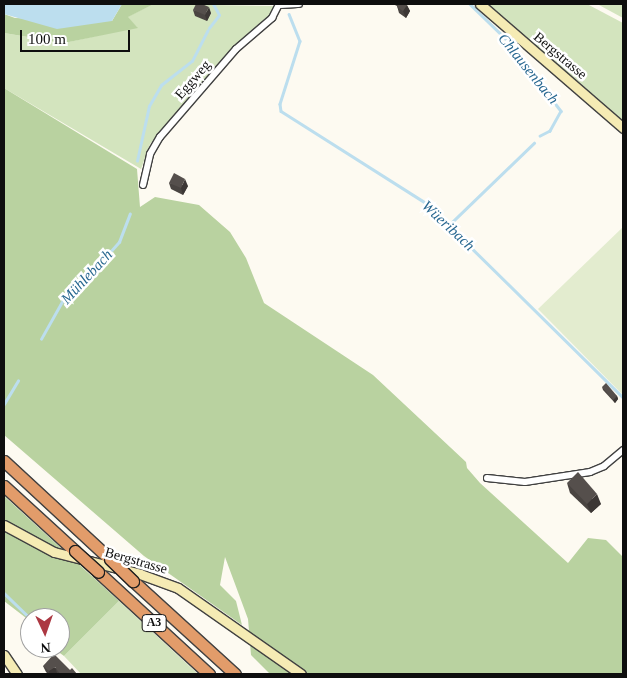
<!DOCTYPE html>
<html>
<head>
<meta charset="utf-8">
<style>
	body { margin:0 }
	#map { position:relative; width:627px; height:678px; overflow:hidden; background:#fdfaf1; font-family:"Times New Roman",serif }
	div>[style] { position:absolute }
	.green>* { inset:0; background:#d3e4be }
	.forest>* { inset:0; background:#b9d2a0 }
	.pitch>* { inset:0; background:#e3eccf }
	.water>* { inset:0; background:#bcdeee }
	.stream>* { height:2.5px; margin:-1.25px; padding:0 1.25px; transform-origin:1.25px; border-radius:1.25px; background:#bcdeee }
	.roads { filter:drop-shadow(1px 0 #414141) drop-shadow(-1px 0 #414141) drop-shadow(0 1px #414141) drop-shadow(0 -1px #414141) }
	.street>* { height:6px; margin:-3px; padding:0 3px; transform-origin:3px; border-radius:3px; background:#fff }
	.secondary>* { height:9px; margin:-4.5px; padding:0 4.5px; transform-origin:4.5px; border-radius:4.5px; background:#f5ebb4 }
	.highway>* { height:11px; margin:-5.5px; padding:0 5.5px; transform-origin:5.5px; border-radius:5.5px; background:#e29c6a }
	.bridges { filter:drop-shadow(1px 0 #1f1f1f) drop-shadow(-1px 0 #1f1f1f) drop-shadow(0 1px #1f1f1f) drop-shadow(0 -1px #1f1f1f) }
	.highway-bridge>* { height:11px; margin:-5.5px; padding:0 5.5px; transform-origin:5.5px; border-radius:5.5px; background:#e29c6a }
	.wall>* { inset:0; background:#494441 }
	.shaded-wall>* { inset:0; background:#3c3735 }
	.building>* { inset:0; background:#554f4c }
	span { translate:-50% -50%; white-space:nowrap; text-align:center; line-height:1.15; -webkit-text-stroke:5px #fff; paint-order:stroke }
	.shield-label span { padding:1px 4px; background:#fff; border:1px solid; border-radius:4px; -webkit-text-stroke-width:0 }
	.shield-label { font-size:12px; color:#0e0e0e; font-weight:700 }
	.street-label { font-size:14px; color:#0e0e0e }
	.water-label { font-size:15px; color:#276790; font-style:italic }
	.frame { position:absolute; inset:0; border:5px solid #0e0e0e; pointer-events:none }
	.north { position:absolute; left:20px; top:608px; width:50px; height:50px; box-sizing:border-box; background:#fff; border:1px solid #9f9f9f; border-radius:50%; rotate:177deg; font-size:14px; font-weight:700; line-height:20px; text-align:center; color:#0e0e0e }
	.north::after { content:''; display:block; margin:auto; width:18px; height:22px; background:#ac3842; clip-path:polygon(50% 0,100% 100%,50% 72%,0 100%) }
	.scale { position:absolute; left:20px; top:30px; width:110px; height:22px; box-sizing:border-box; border:2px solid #0e0e0e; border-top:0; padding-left:6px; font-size:15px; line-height:18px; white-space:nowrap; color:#0e0e0e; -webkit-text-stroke:4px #fff; paint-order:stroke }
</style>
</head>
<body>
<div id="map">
	<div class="green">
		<div style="clip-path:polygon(154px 4px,275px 6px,266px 21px,231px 49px,150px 144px,141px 169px,4px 88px,4px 33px,64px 43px,137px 27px,127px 17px)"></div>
		<div style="clip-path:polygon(484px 4px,587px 4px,623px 23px,623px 123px)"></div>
		<div style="clip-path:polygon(596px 4px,623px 4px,623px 18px,599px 5px)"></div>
		<div style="clip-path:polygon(119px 601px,198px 674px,81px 674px,64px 656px)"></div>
	</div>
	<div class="forest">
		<div style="clip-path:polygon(122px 4px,154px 4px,128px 17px,138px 28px,64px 43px,4px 33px,4px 14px,15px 18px,112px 21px)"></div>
		<div style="clip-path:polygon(4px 88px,137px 169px,140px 207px,155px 197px,199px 205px,230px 232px,246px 258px,264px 303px,373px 375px,466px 462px,467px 468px,480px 483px,568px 563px,588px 538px,606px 540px,623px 557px,623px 674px,270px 674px,251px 655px,248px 619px,225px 557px,220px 585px,236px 601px,242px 625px,144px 556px,4px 435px)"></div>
		<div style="clip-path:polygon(4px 496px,119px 601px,64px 656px,53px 648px,60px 648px,60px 618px,30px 618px,30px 621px,4px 601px)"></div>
	</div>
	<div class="pitch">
		<div style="clip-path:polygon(623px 227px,623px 395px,538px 309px)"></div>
	</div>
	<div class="water">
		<div style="clip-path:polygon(4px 4px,122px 4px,112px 21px,57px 29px,4px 14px)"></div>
	</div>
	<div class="stream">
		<div style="left:470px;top:4px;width:49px;rotate:44.2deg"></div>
		<div style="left:505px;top:38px;width:92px;rotate:52.5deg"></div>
		<div style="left:561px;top:111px;width:23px;rotate:119deg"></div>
		<div style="left:550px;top:131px;width:11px;rotate:153deg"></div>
		<div style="left:289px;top:14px;width:29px;rotate:68deg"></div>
		<div style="left:300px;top:41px;width:66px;rotate:107.6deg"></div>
		<div style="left:280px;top:104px;width:7px;rotate:82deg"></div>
		<div style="left:281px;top:111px;width:172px;rotate:32.4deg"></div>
		<div style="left:426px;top:203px;width:276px;rotate:44.6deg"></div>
		<div style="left:209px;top:28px;width:16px;rotate:-52deg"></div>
		<div style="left:219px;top:15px;width:13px;rotate:-119deg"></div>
		<div style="left:137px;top:161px;width:56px;rotate:-77.7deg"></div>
		<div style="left:149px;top:106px;width:24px;rotate:-60deg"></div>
		<div style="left:161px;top:85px;width:39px;rotate:-38deg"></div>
		<div style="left:192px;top:61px;width:34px;rotate:-63deg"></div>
		<div style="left:449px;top:225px;width:118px;rotate:-44deg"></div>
		<div style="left:41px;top:339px;width:47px;rotate:-60.7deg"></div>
		<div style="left:64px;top:298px;width:28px;rotate:-41deg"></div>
		<div style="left:85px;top:280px;width:51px;rotate:-48.2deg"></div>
		<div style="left:119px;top:242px;width:30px;rotate:-69deg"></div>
		<div style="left:4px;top:404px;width:27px;rotate:-59deg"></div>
		<div style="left:4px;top:593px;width:36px;rotate:44deg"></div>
		<div style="left:50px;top:652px;width:4px;rotate:-76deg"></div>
	</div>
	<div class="roads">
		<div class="street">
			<div style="left:279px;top:5px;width:20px;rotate:-3deg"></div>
			<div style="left:143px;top:185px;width:32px;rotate:-77deg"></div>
			<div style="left:150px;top:154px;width:20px;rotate:-60deg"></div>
			<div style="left:160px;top:137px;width:116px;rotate:-49.2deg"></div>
			<div style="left:236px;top:49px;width:48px;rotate:-40.7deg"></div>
			<div style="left:272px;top:18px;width:16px;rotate:-63deg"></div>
			<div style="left:487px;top:478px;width:38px;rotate:6deg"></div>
			<div style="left:525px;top:482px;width:66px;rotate:-8.7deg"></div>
			<div style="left:590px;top:472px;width:15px;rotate:-23deg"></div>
			<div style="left:604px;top:466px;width:25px;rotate:-40deg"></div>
		</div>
		<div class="secondary">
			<div style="left:480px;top:4px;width:189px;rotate:40.9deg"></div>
			<div style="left:4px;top:525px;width:57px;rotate:28.4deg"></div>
			<div style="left:54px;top:552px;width:89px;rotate:14.3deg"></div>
			<div style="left:140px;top:574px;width:40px;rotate:20.2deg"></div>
			<div style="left:178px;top:588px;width:150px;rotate:35deg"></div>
			<div style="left:4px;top:655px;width:23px;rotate:56deg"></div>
		</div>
		<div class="highway">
			<div style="left:4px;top:461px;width:144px;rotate:42.8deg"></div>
			<div style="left:4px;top:486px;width:96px;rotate:42.5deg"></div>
			<div style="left:98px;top:572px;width:151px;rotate:42.6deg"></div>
			<div style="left:133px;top:581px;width:138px;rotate:42.4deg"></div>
		</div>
	</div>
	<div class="bridges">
		<div class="highway-bridge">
			<div style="left:75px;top:551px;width:31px;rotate:42deg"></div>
			<div style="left:110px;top:559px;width:32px;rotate:44deg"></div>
		</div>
	</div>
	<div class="wall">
		<div style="clip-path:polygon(393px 4px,406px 4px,410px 11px,406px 18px,399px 13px,397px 6px)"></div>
		<div style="clip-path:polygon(193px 10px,211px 13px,207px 21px,195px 16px)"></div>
		<div style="clip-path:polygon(169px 183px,188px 186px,183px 195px,171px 189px)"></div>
		<div style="clip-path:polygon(602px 387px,617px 396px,618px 399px,615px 403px,603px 390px)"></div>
		<div style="clip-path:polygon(567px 483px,601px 504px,591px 513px,570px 493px)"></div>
		<div style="clip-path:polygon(43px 666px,70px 670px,77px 674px,58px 674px,57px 673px,56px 674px,48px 674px,46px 672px)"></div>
	</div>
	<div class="shaded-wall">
		<div style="clip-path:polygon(407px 5px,410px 11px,406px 18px,403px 11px)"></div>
		<div style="clip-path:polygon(209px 7px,211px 13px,207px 21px,205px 15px)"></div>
		<div style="clip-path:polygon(185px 179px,188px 186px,183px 195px,181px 188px)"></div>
		<div style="clip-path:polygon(617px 396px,618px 399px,615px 403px,613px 400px)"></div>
		<div style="clip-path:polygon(597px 494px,601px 504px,591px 513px,587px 504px)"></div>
		<div style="clip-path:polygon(55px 667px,57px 673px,56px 674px,50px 674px,49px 671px)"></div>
	</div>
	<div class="building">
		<div style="clip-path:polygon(196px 4px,202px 4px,209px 7px,205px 15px,193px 10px)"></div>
		<div style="clip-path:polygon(398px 4px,406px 4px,407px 5px,403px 11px,397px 7px)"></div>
		<div style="clip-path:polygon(174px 173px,185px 179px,181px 188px,169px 183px)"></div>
		<div style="clip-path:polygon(606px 383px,617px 396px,613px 400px,602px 387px)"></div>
		<div style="clip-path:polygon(578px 472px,597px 494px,587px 504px,567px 483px)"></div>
		<div style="clip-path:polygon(54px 654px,70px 670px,72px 668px,77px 674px,60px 674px,55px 667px,49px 671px,43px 666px)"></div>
	</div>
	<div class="shield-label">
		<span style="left:154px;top:623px">A3</span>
	</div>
	<div class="street-label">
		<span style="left:560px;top:56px;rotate:40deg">Bergstrasse</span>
		<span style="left:193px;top:80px;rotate:-49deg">Eggweg</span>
		<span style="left:136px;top:561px;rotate:16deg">Bergstrasse</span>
	</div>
	<div class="water-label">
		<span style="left:528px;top:69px;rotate:51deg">Chlausenbach</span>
		<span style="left:448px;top:226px;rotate:43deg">Wüeribach</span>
		<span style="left:87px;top:277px;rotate:-47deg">Mühlebach</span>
	</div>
	<div class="frame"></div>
	<div class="north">N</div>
	<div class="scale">100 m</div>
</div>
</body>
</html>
